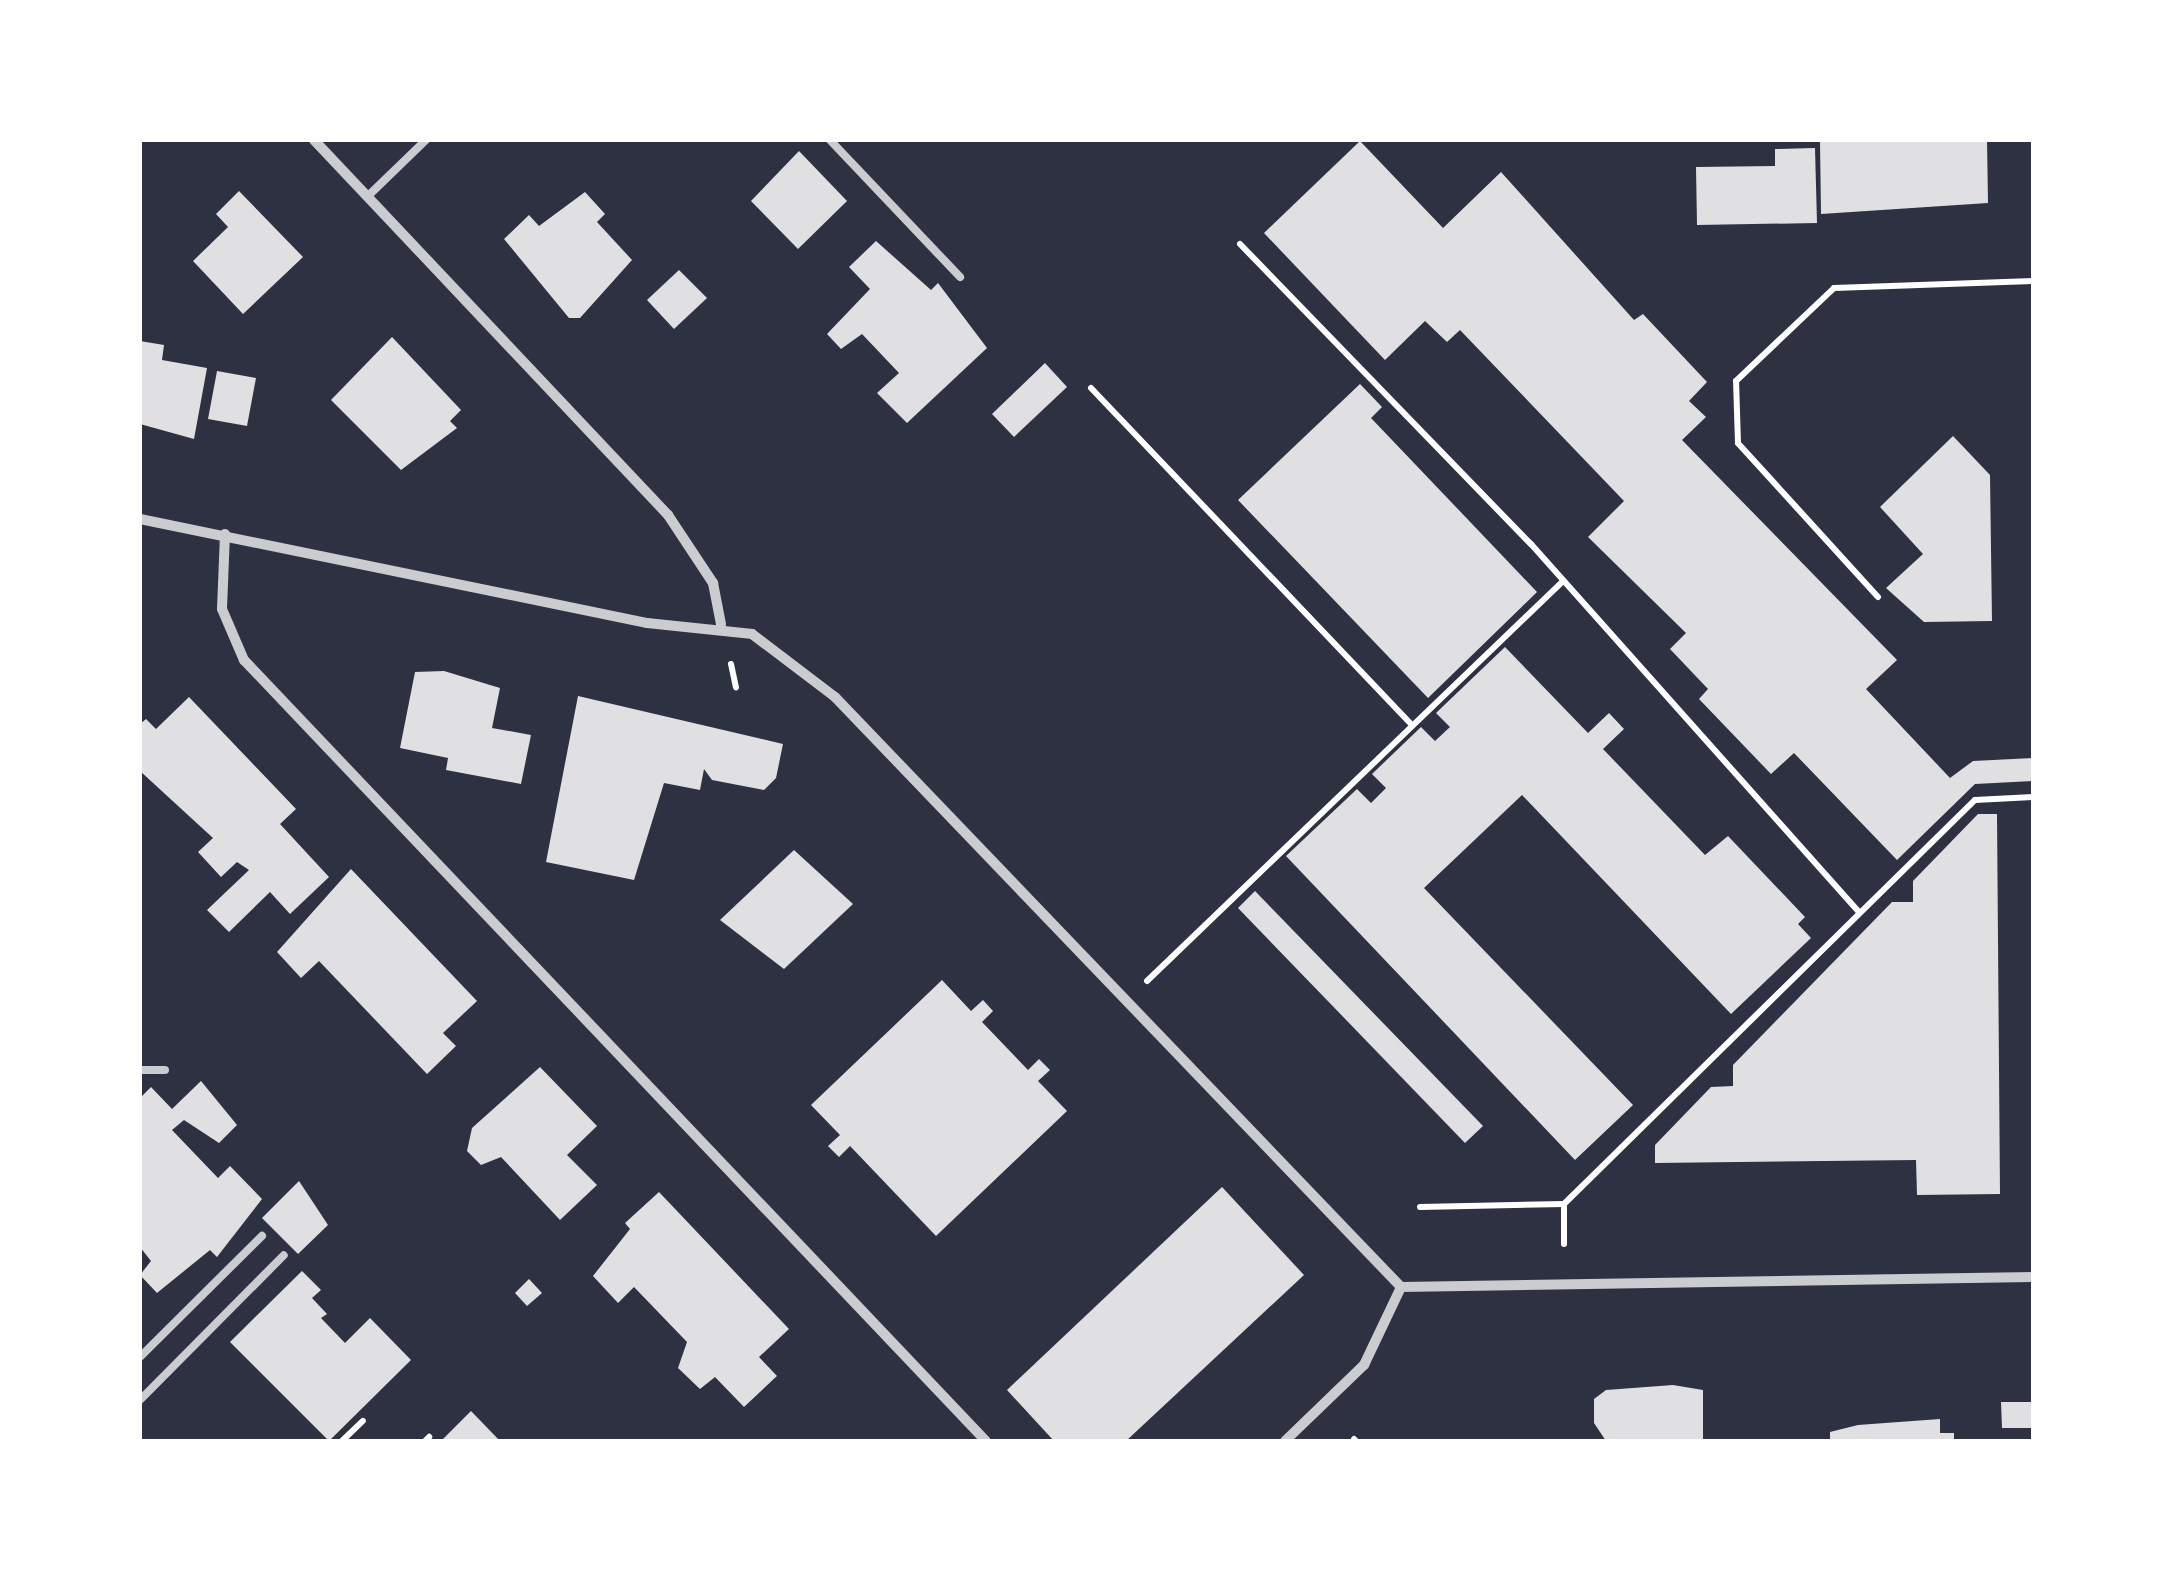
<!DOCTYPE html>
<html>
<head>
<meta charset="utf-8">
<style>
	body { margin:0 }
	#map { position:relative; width:2173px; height:1581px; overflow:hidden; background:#2d3142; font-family:Barlow,sans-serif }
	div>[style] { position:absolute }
	.building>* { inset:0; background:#e0e0e3 }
	.path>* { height:6px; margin:-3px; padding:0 3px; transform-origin:3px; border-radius:3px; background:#fff }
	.service>* { height:8px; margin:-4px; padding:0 4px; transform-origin:4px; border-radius:4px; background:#caccd0 }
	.minor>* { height:10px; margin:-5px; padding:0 5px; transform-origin:5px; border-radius:5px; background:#caccd0 }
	span { translate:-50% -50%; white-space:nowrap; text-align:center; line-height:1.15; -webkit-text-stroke:10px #fff; paint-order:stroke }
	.frame { position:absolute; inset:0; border:142px solid #fff; pointer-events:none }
</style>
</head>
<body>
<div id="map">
	<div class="building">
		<div style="clip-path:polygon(1987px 140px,1988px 203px,1821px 214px,1820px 142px)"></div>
		<div style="clip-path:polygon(1360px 141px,1443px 228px,1501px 172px,1634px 320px,1643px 314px,1707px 382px,1689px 401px,1706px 417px,1682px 440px,1897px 660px,1866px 689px,1950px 778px,1973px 761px,2033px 758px,2033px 781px,1975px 784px,1897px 860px,1794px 753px,1771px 774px,1699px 699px,1708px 689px,1670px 649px,1686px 633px,1588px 537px,1624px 501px,1460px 330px,1447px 342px,1425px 321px,1385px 360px,1264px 233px)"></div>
		<div style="clip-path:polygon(1815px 148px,1817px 223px,1697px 225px,1696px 167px,1775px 166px,1775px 149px)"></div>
		<div style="clip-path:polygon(799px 151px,847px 201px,798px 249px,751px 201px)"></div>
		<div style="clip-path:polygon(239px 191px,303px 257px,243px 314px,193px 261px,228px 227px,216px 214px)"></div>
		<div style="clip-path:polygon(585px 192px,605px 214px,597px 222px,632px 260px,580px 318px,569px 318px,504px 239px,529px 215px,539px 226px)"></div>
		<div style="clip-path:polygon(876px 241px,931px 290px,938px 283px,987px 348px,907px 423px,877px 393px,899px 373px,862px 334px,841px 349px,827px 334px,870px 289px,849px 267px)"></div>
		<div style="clip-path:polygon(679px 270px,707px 298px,674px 329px,647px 300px)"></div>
		<div style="clip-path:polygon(392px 337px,461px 410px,450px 421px,457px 428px,401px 470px,331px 400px)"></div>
		<div style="clip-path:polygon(140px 341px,164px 345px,162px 360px,207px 368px,194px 439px,140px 424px)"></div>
		<div style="clip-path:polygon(1045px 363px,1067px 387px,1014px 437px,992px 414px)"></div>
		<div style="clip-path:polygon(217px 371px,256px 378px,247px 426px,208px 419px)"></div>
		<div style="clip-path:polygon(1360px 384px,1382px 407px,1371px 418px,1537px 592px,1428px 698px,1238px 500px)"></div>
		<div style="clip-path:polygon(1953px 436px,1990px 475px,1992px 621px,1924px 622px,1886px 588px,1923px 554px,1880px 507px)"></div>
		<div style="clip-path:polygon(1505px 647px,1588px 733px,1609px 713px,1624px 729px,1603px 749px,1705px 855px,1728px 836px,1805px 917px,1798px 924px,1811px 938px,1731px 1014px,1522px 795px,1424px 888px,1633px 1105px,1575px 1160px,1286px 856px,1357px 789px,1371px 803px,1386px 788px,1372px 774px,1421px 727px,1435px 741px,1450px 727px,1436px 713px)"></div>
		<div style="clip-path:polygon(444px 671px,500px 688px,492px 728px,531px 735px,521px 784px,446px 770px,448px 758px,400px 748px,415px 672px)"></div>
		<div style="clip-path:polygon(578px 696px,783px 744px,776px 778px,764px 790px,712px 780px,704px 769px,700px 790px,664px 783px,634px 880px,546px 862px)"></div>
		<div style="clip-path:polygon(189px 697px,296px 809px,280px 824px,329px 877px,290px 914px,270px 892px,229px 932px,207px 910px,249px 870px,237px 862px,221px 877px,198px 852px,213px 838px,140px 771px,140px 724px,146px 719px,156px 729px)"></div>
		<div style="clip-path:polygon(1978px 814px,1997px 814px,2000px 1194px,1917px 1195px,1916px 1160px,1655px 1163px,1655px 1145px,1711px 1087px,1733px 1086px,1733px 1065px,1892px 902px,1913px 902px,1913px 881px)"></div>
		<div style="clip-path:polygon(794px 850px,853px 904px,784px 969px,720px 920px)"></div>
		<div style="clip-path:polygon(351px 869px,477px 1001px,443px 1033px,456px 1046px,427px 1074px,319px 961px,301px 978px,277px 952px)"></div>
		<div style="clip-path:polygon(1255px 891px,1483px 1126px,1465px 1143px,1238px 908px)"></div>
		<div style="clip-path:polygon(942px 980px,971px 1011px,983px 1000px,993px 1011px,982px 1022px,1028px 1070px,1039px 1059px,1050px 1070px,1038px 1081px,1067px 1111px,936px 1236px,850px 1146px,839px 1157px,828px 1146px,840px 1135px,811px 1105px)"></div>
		<div style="clip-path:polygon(540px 1067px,597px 1126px,567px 1155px,597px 1185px,560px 1220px,501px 1157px,481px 1165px,467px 1151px,472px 1128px)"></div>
		<div style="clip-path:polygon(201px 1081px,237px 1125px,219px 1143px,184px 1120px,172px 1130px,218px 1178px,230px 1166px,262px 1199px,217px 1257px,210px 1250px,157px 1293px,140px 1275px,151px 1261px,140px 1247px,140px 1098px,151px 1087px,172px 1109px)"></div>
		<div style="clip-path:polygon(299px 1181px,328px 1225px,298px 1254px,262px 1218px)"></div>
		<div style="clip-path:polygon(1222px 1187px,1304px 1275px,1126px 1441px,1054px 1441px,1007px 1390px)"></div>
		<div style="clip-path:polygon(659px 1192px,789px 1329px,759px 1357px,777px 1376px,744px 1407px,715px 1377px,700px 1389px,678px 1368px,687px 1342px,634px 1287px,618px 1303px,593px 1276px,630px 1229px,625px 1223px)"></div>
		<div style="clip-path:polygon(302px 1271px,321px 1290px,312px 1298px,327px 1314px,321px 1318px,345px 1343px,370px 1318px,411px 1360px,329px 1441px,230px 1342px)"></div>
		<div style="clip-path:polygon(529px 1279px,542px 1293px,527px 1306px,515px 1293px)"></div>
		<div style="clip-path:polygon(1673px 1385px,1703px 1390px,1703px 1441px,1606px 1441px,1594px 1423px,1594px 1399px,1606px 1390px)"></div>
		<div style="clip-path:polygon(2001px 1402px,2033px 1402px,2033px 1428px,2002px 1428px)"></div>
		<div style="clip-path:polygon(471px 1411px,500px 1441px,441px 1441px)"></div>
		<div style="clip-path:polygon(1940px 1419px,1940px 1433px,1954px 1433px,1954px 1441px,1830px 1441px,1830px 1432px,1858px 1425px)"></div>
	</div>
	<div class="path">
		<div style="left:1240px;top:244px;width:418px;rotate:45.9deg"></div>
		<div style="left:1531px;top:544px;width:494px;rotate:48.3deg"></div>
		<div style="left:1091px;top:388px;width:465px;rotate:46.4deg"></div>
		<div style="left:1878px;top:597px;width:208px;rotate:-132.3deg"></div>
		<div style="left:1738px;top:443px;width:62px;rotate:-91.8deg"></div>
		<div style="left:1736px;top:381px;width:135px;rotate:-43.5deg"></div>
		<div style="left:1834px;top:288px;width:199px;rotate:-2deg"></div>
		<div style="left:731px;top:664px;width:24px;rotate:78deg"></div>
		<div style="left:1147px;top:981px;width:576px;rotate:-43.87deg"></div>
		<div style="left:1420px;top:1207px;width:144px;rotate:-1.2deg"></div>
		<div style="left:1564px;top:1244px;width:40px;rotate:-90deg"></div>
		<div style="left:1564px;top:1204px;width:576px;rotate:-44.51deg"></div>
		<div style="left:1975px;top:800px;width:58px;rotate:-3deg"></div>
		<div style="left:1354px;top:1439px;width:3px;rotate:45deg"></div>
		<div style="left:342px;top:1441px;width:29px;rotate:-44deg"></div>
		<div style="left:425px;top:1441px;width:6px;rotate:-45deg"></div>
	</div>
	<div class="service">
		<div style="left:830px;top:140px;width:189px;rotate:46.5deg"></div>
		<div style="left:368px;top:196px;width:81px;rotate:-44deg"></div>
		<div style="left:140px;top:1070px;width:25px"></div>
		<div style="left:140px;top:1357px;width:172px;rotate:-44.8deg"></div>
		<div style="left:140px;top:1400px;width:204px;rotate:-45.2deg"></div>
	</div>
	<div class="minor">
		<div style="left:314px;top:140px;width:516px;rotate:46.65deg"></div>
		<div style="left:668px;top:515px;width:82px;rotate:56.5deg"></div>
		<div style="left:713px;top:583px;width:42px;rotate:79deg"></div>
		<div style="left:140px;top:519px;width:518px;rotate:11.59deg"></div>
		<div style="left:647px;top:623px;width:106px;rotate:6deg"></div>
		<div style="left:752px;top:634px;width:104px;rotate:37.2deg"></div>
		<div style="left:835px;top:697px;width:818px;rotate:46.19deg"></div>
		<div style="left:225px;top:534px;width:75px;rotate:92.3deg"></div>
		<div style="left:222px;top:609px;width:56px;rotate:66.7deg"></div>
		<div style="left:244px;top:660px;width:1077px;rotate:46.47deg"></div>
		<div style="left:1401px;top:1287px;width:632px;rotate:-0.91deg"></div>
		<div style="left:1285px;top:1441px;width:110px;rotate:-43.9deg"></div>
		<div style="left:1364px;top:1365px;width:86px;rotate:-64.6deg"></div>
	</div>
	<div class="frame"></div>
</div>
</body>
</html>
